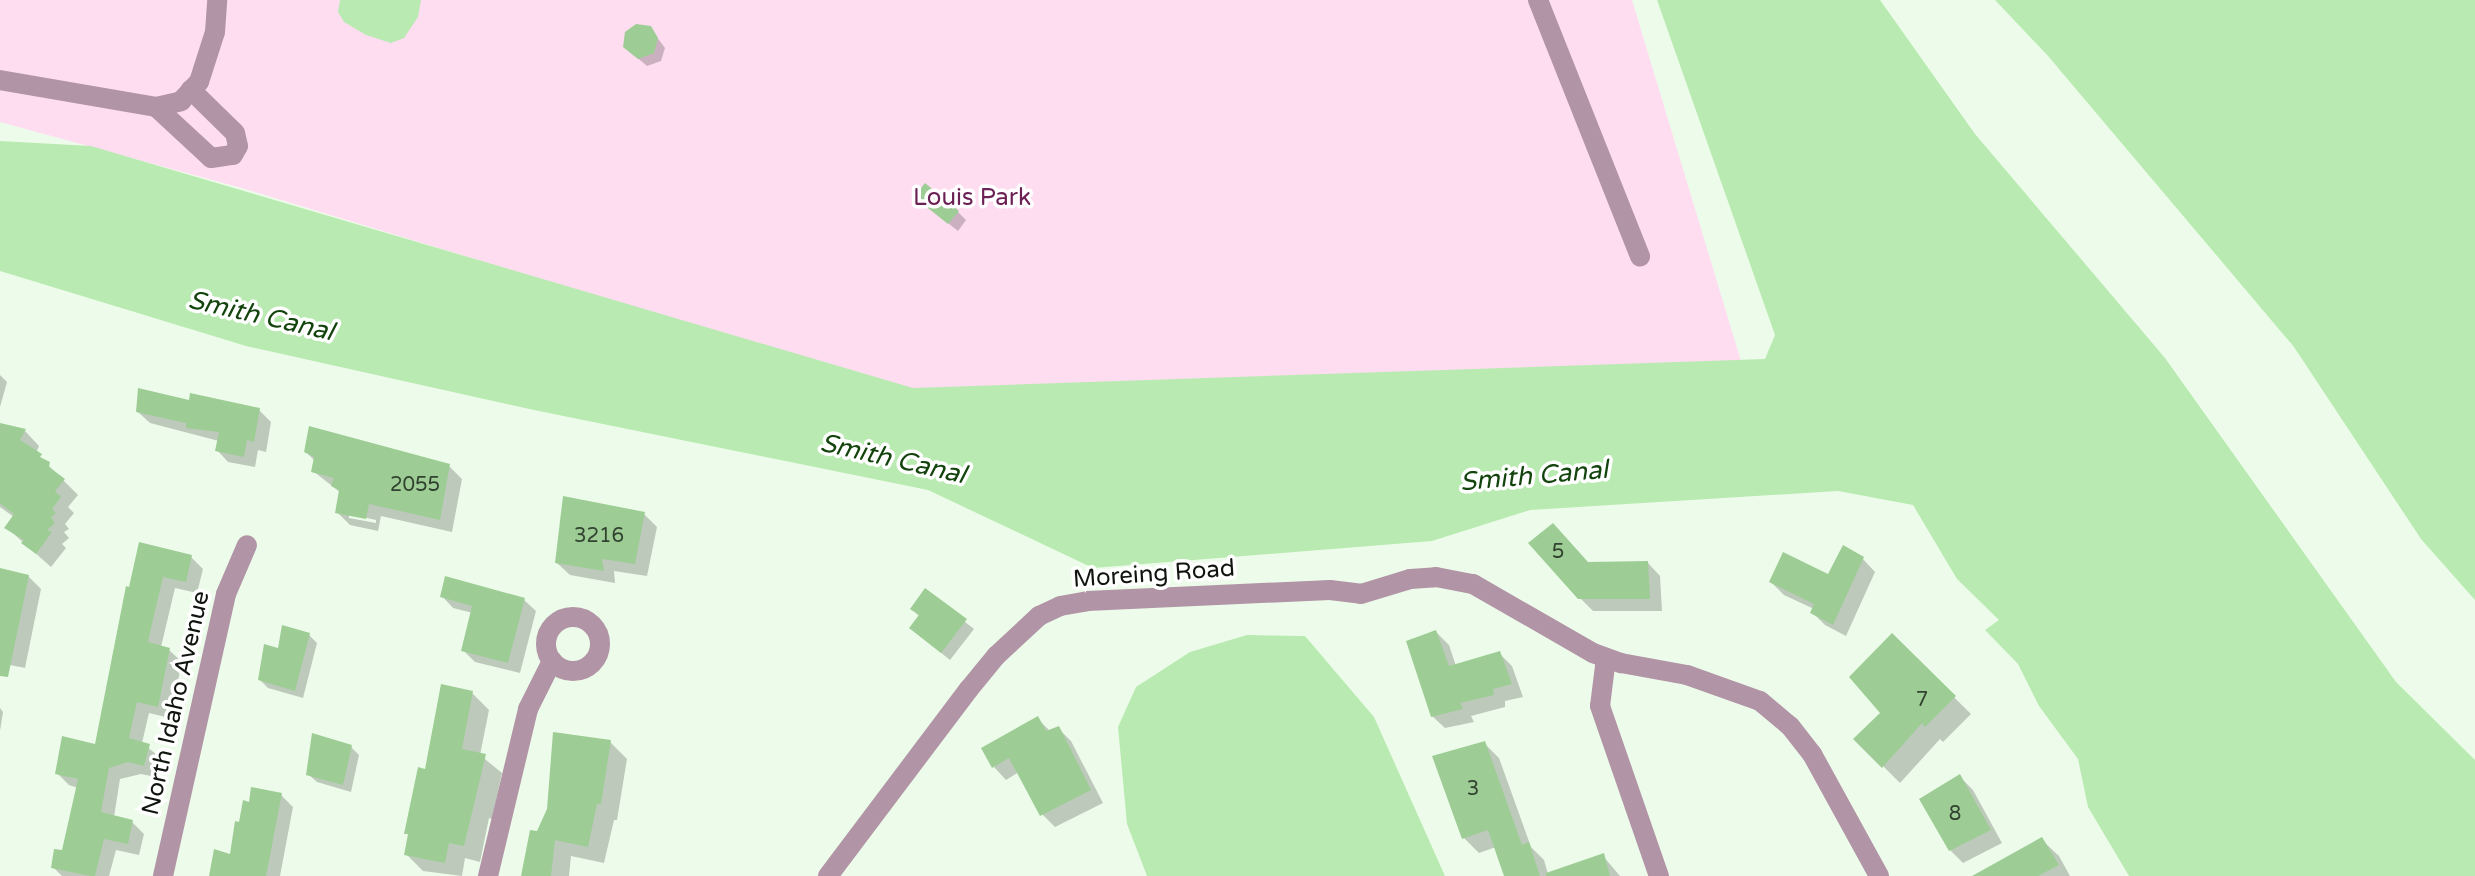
<!DOCTYPE html>
<html>
<head>
<meta charset="utf-8">
<style>
	body { margin:0 }
	#map { position:relative; width:2475px; height:876px; overflow:hidden; background:#edfcea; font-family:"Varela Round",sans-serif }
	div>[style] { position:absolute }
	.green>* { inset:0; background:#feddf1 }
	.water>* { inset:0; background:#b9eab1 }
	.shadow>* { inset:0; background:#0003 }
	.building>* { inset:0; background:#9dcd95 }
	.minor>* { height:20px; margin:-10px; padding:0 10px; transform-origin:10px; border-radius:10px; background:#b194a6 }
	.minor>.ring { margin:-10px; padding:0; box-sizing:content-box; background:none; border:20px solid #b194a6; border-radius:50% }
	span { translate:-50% -50%; white-space:nowrap; text-align:center; line-height:1.15; -webkit-text-stroke:7px #fff; paint-order:stroke }
	.number-label { font-size:20px; color:#324230 }
	.number-label span { -webkit-text-stroke-width:0 }
	.park-label { font-size:24px; color:#6b2155 }
	.street-label { font-size:24px; color:#0f140e }
	.water-label { font-size:26px; color:#14440d; font-style:italic }
</style>
</head>
<body>
<div id="map">
	<div class="green">
		<div style="clip-path:polygon(0 0,1632px 0,1747px 381px,928px 397px,245px 189px,0 122px)"></div>
	</div>
	<div class="water">
		<div style="clip-path:polygon(340px 0,421px 0,418px 17px,404px 38px,391px 43px,366px 35px,344px 22px,338px 12px)"></div>
		<div style="clip-path:polygon(1657px 0,1880px 0,1975px 134px,2165px 358px,2396px 682px,2475px 760px,2475px 876px,2129px 876px,2088px 807px,2078px 759px,2039px 706px,2018px 664px,1985px 630px,1999px 620px,1957px 579px,1913px 505px,1838px 491px,1530px 510px,1432px 541px,1093px 568px,928px 490px,534px 410px,246px 346px,0 271px,0 141px,91px 146px,913px 388px,1765px 359px,1775px 335px)"></div>
		<div style="clip-path:polygon(1995px 0,2475px 0,2475px 600px,2421px 539px,2294px 347px,2048px 56px)"></div>
		<div style="clip-path:polygon(1247px 635px,1305px 636px,1374px 717px,1445px 876px,1147px 876px,1127px 824px,1118px 727px,1136px 687px,1190px 652px)"></div>
	</div>
	<div class="shadow">
		<div style="clip-path:polygon(650px 28px,665px 48px,661px 61px,647px 66px,634px 55px)"></div>
		<div style="clip-path:polygon(925px 205px,958px 212px,966px 220px,958px 231px)"></div>
		<div style="clip-path:polygon(0 375px,7px 382px,0 407px)"></div>
		<div style="clip-path:polygon(191px 402px,259px 410px,271px 422px,266px 452px,258px 450px,255px 467px,228px 462px,217px 450px,219px 441px,150px 423px,138px 412px)"></div>
		<div style="clip-path:polygon(0 425px,25px 431px,39px 446px,36px 453px,78px 495px,68px 507px,74px 513px,65px 524px,69px 529px,64px 532px,69px 538px,62px 544px,66px 548px,51px 567px,7px 528px,14px 517px,0 507px)"></div>
		<div style="clip-path:polygon(evenodd,306px 452px,449px 466px,462px 479px,452px 532px,381px 516px,378px 531px,350px 525px,337px 512px,341px 493px,313px 471px,315px 461px,306px 452px,349px 514px,376px 520px,376px 523px,349px 518px,349px 514px)"></div>
		<div style="clip-path:polygon(644px 514px,657px 527px,647px 576px,614px 571px,615px 583px,570px 575px,557px 563px)"></div>
		<div style="clip-path:polygon(191px 557px,203px 569px,197px 593px,175px 588px,161px 647px,169px 650px,182px 662px,170px 718px,149px 713px,142px 743px,161px 758px,156px 777px,141px 774px,120px 779px,114px 817px,132px 822px,144px 834px,139px 855px,116px 850px,109px 876px,62px 876px,53px 867px,64px 852px,78px 788px,69px 785px,57px 773px,97px 747px,128px 589px)"></div>
		<div style="clip-path:polygon(1863px 559px,1875px 572px,1846px 636px,1825px 625px,1813px 613px,1814px 609px,1784px 595px,1771px 582px,1829px 577px)"></div>
		<div style="clip-path:polygon(1648px 563px,1660px 576px,1662px 611px,1593px 611px,1579px 597px,1588px 564px)"></div>
		<div style="clip-path:polygon(0 570px,28px 576px,41px 589px,25px 668px,0 663px)"></div>
		<div style="clip-path:polygon(926px 591px,974px 629px,950px 660px,920px 636px,920px 617px,912px 609px)"></div>
		<div style="clip-path:polygon(442px 596px,524px 600px,536px 611px,520px 673px,475px 662px,463px 650px,473px 613px,453px 608px)"></div>
		<div style="clip-path:polygon(1436px 632px,1449px 645px,1456px 666px,1499px 653px,1512px 666px,1523px 697px,1505px 701px,1505px 707px,1471px 716px,1474px 722px,1445px 728px,1432px 716px)"></div>
		<div style="clip-path:polygon(309px 635px,317px 643px,303px 698px,268px 688px,260px 680px,280px 651px)"></div>
		<div style="clip-path:polygon(1892px 636px,1971px 714px,1943px 742px,1940px 739px,1900px 783px,1856px 739px,1882px 713px)"></div>
		<div style="clip-path:polygon(472px 693px,489px 710px,480px 755px,502px 773px,492px 819px,489px 818px,480px 862px,465px 858px,462px 876px,423px 871px,406px 854px,410px 836px,407px 833px,426px 771px)"></div>
		<div style="clip-path:polygon(0 708px,3px 712px,0 731px)"></div>
		<div style="clip-path:polygon(1037px 718px,1051px 732px,1058px 728px,1071px 741px,1103px 803px,1055px 827px,1042px 814px,1019px 772px,1006px 780px,994px 767px)"></div>
		<div style="clip-path:polygon(610px 742px,627px 759px,617px 820px,614px 820px,604px 863px,571px 856px,569px 876px,523px 876px,538px 833px)"></div>
		<div style="clip-path:polygon(1484px 743px,1499px 758px,1531px 847px,1544px 860px,1548px 874px,1603px 856px,1620px 876px,1506px 876px,1496px 847px,1479px 853px,1464px 838px)"></div>
		<div style="clip-path:polygon(351px 747px,359px 755px,351px 792px,317px 782px,308px 774px)"></div>
		<div style="clip-path:polygon(1960px 777px,1973px 790px,2002px 843px,1963px 863px,1950px 850px)"></div>
		<div style="clip-path:polygon(281px 795px,293px 807px,280px 876px,211px 876px,231px 856px,250px 804px)"></div>
		<div style="clip-path:polygon(2042px 840px,2059px 856px,2070px 876px,1977px 876px)"></div>
	</div>
	<div class="building">
		<div style="clip-path:polygon(636px 24px,651px 26px,658px 38px,654px 53px,638px 59px,623px 47px,625px 32px)"></div>
		<div style="clip-path:polygon(925px 183px,959px 211px,948px 224px,914px 197px)"></div>
		<div style="clip-path:polygon(138px 388px,189px 400px,190px 393px,260px 408px,254px 442px,247px 440px,244px 457px,215px 451px,219px 432px,186px 428px,186px 423px,136px 412px)"></div>
		<div style="clip-path:polygon(0 423px,26px 429px,20px 440px,42px 454px,40px 457px,50px 462px,49px 467px,65px 479px,55px 491px,61px 497px,52px 509px,56px 513px,51px 517px,55px 523px,47px 530px,52px 532px,36px 554px,21px 543px,24px 540px,4px 528px,14px 514px,0 503px)"></div>
		<div style="clip-path:polygon(309px 426px,450px 464px,440px 520px,369px 504px,366px 519px,335px 513px,339px 490px,331px 486px,334px 478px,311px 472px,314px 457px,304px 452px)"></div>
		<div style="clip-path:polygon(563px 496px,645px 512px,635px 564px,602px 559px,604px 571px,555px 563px)"></div>
		<div style="clip-path:polygon(1553px 523px,1588px 562px,1648px 561px,1650px 599px,1578px 599px,1528px 543px)"></div>
		<div style="clip-path:polygon(139px 542px,192px 555px,186px 582px,163px 577px,151px 628px,148px 642px,170px 648px,158px 707px,137px 702px,129px 738px,150px 744px,144px 766px,128px 762px,109px 768px,101px 812px,133px 820px,128px 844px,104px 839px,95px 876px,91px 876px,51px 868px,54px 849px,62px 850px,78px 779px,55px 774px,62px 736px,95px 744px,126px 586px,129px 587px)"></div>
		<div style="clip-path:polygon(1843px 545px,1864px 557px,1833px 625px,1810px 613px,1814px 604px,1769px 582px,1783px 552px,1828px 574px)"></div>
		<div style="clip-path:polygon(0 568px,29px 575px,8px 677px,0 676px)"></div>
		<div style="clip-path:polygon(445px 576px,525px 598px,508px 663px,461px 651px,472px 606px,440px 597px)"></div>
		<div style="clip-path:polygon(925px 588px,967px 619px,941px 653px,909px 628px,919px 615px,910px 609px)"></div>
		<div style="clip-path:polygon(282px 625px,310px 633px,295px 691px,258px 680px,264px 644px,278px 648px)"></div>
		<div style="clip-path:polygon(1436px 630px,1449px 666px,1500px 651px,1512px 684px,1493px 689px,1494px 695px,1460px 703px,1463px 709px,1431px 717px,1406px 641px)"></div>
		<div style="clip-path:polygon(1892px 633px,1956px 696px,1925px 727px,1922px 723px,1882px 768px,1853px 739px,1880px 713px,1849px 677px)"></div>
		<div style="clip-path:polygon(441px 684px,473px 691px,462px 749px,486px 754px,464px 846px,449px 843px,445px 863px,404px 855px,408px 834px,404px 834px,418px 767px,425px 769px)"></div>
		<div style="clip-path:polygon(1038px 716px,1046px 731px,1059px 726px,1091px 790px,1040px 816px,1009px 758px,992px 768px,981px 748px)"></div>
		<div style="clip-path:polygon(553px 732px,611px 740px,601px 804px,597px 804px,588px 847px,555px 840px,551px 876px,521px 876px,530px 830px,537px 831px,547px 809px)"></div>
		<div style="clip-path:polygon(312px 733px,352px 745px,343px 785px,306px 775px)"></div>
		<div style="clip-path:polygon(1485px 741px,1522px 845px,1529px 842px,1540px 876px,1504px 876px,1488px 830px,1462px 839px,1432px 756px)"></div>
		<div style="clip-path:polygon(1960px 774px,1991px 830px,1949px 851px,1919px 799px)"></div>
		<div style="clip-path:polygon(251px 787px,282px 793px,266px 876px,209px 876px,214px 849px,230px 854px,235px 821px,239px 822px,243px 800px,249px 802px)"></div>
		<div style="clip-path:polygon(2042px 837px,2059px 865px,2038px 876px,1972px 876px)"></div>
		<div style="clip-path:polygon(1604px 853px,1610px 876px,1546px 876px,1546px 873px)"></div>
	</div>
	<div class="minor">
		<div style="left:1538px;top:0;width:276px;rotate:68.3deg"></div>
		<div style="left:0;top:80px;width:158px;rotate:9.8deg"></div>
		<div style="left:156px;top:107px;width:26px;rotate:-13deg"></div>
		<div style="left:181px;top:101px;width:26px;rotate:-47deg"></div>
		<div style="left:199px;top:82px;width:52px;rotate:-72.3deg"></div>
		<div style="left:215px;top:32px;width:32px;rotate:-86deg"></div>
		<div style="left:156px;top:107px;width:75px;rotate:42.8deg"></div>
		<div style="left:211px;top:158px;width:22px;rotate:-8deg"></div>
		<div style="left:233px;top:155px;width:10px;rotate:-61deg"></div>
		<div style="left:238px;top:146px;width:13px;rotate:-103deg"></div>
		<div style="left:235px;top:133px;width:62px;rotate:-135.7deg"></div>
		<div class="ring" style="left:546px;top:617px;width:34px;height:34px"></div>
		<div style="left:1606px;top:658px;width:48px;rotate:97.1deg"></div>
		<div style="left:1600px;top:706px;width:180px;rotate:70.9deg"></div>
		<div style="left:163px;top:876px;width:289px;rotate:-77.4deg"></div>
		<div style="left:226px;top:594px;width:53px;rotate:-66.8deg"></div>
		<div style="left:488px;top:876px;width:172px;rotate:-76.5deg"></div>
		<div style="left:528px;top:709px;width:54px;rotate:-63.4deg"></div>
		<div style="left:828px;top:876px;width:234px;rotate:-53deg"></div>
		<div style="left:969px;top:689px;width:43px;rotate:-50.7deg"></div>
		<div style="left:996px;top:656px;width:59px;rotate:-42.9deg"></div>
		<div style="left:1039px;top:616px;width:23px;rotate:-25deg"></div>
		<div style="left:1060px;top:606px;width:27px;rotate:-10deg"></div>
		<div style="left:1087px;top:601px;width:243px;rotate:-2.6deg"></div>
		<div style="left:1330px;top:590px;width:31px;rotate:7deg"></div>
		<div style="left:1361px;top:594px;width:51px;rotate:-17deg"></div>
		<div style="left:1410px;top:579px;width:26px;rotate:-4deg"></div>
		<div style="left:1436px;top:577px;width:38px;rotate:11deg"></div>
		<div style="left:1473px;top:584px;width:138px;rotate:29.9deg"></div>
		<div style="left:1593px;top:653px;width:30px;rotate:20deg"></div>
		<div style="left:1621px;top:663px;width:67px;rotate:10.3deg"></div>
		<div style="left:1687px;top:675px;width:77px;rotate:19.6deg"></div>
		<div style="left:1760px;top:701px;width:39px;rotate:40deg"></div>
		<div style="left:1790px;top:726px;width:36px;rotate:52deg"></div>
		<div style="left:1812px;top:754px;width:139px;rotate:61.2deg"></div>
	</div>
	<div class="number-label">
		<span style="left:415px;top:485px">2055</span>
		<span style="left:599px;top:536px">3216</span>
		<span style="left:1558px;top:552px">5</span>
		<span style="left:1922px;top:700px">7</span>
		<span style="left:1473px;top:789px">3</span>
		<span style="left:1955px;top:814px">8</span>
	</div>
	<div class="park-label">
		<span style="left:972px;top:198px">Louis Park</span>
	</div>
	<div class="street-label">
		<span style="left:1154px;top:574px;rotate:-4deg">Moreing Road</span>
		<span style="left:176px;top:703px;rotate:-77deg">North Idaho Avenue</span>
	</div>
	<div class="water-label">
		<span style="left:261px;top:316px;rotate:13deg">Smith Canal</span>
		<span style="left:893px;top:459px;rotate:13deg">Smith Canal</span>
		<span style="left:1534px;top:476px;rotate:-5deg">Smith Canal</span>
	</div>
</div>
</body>
</html>
